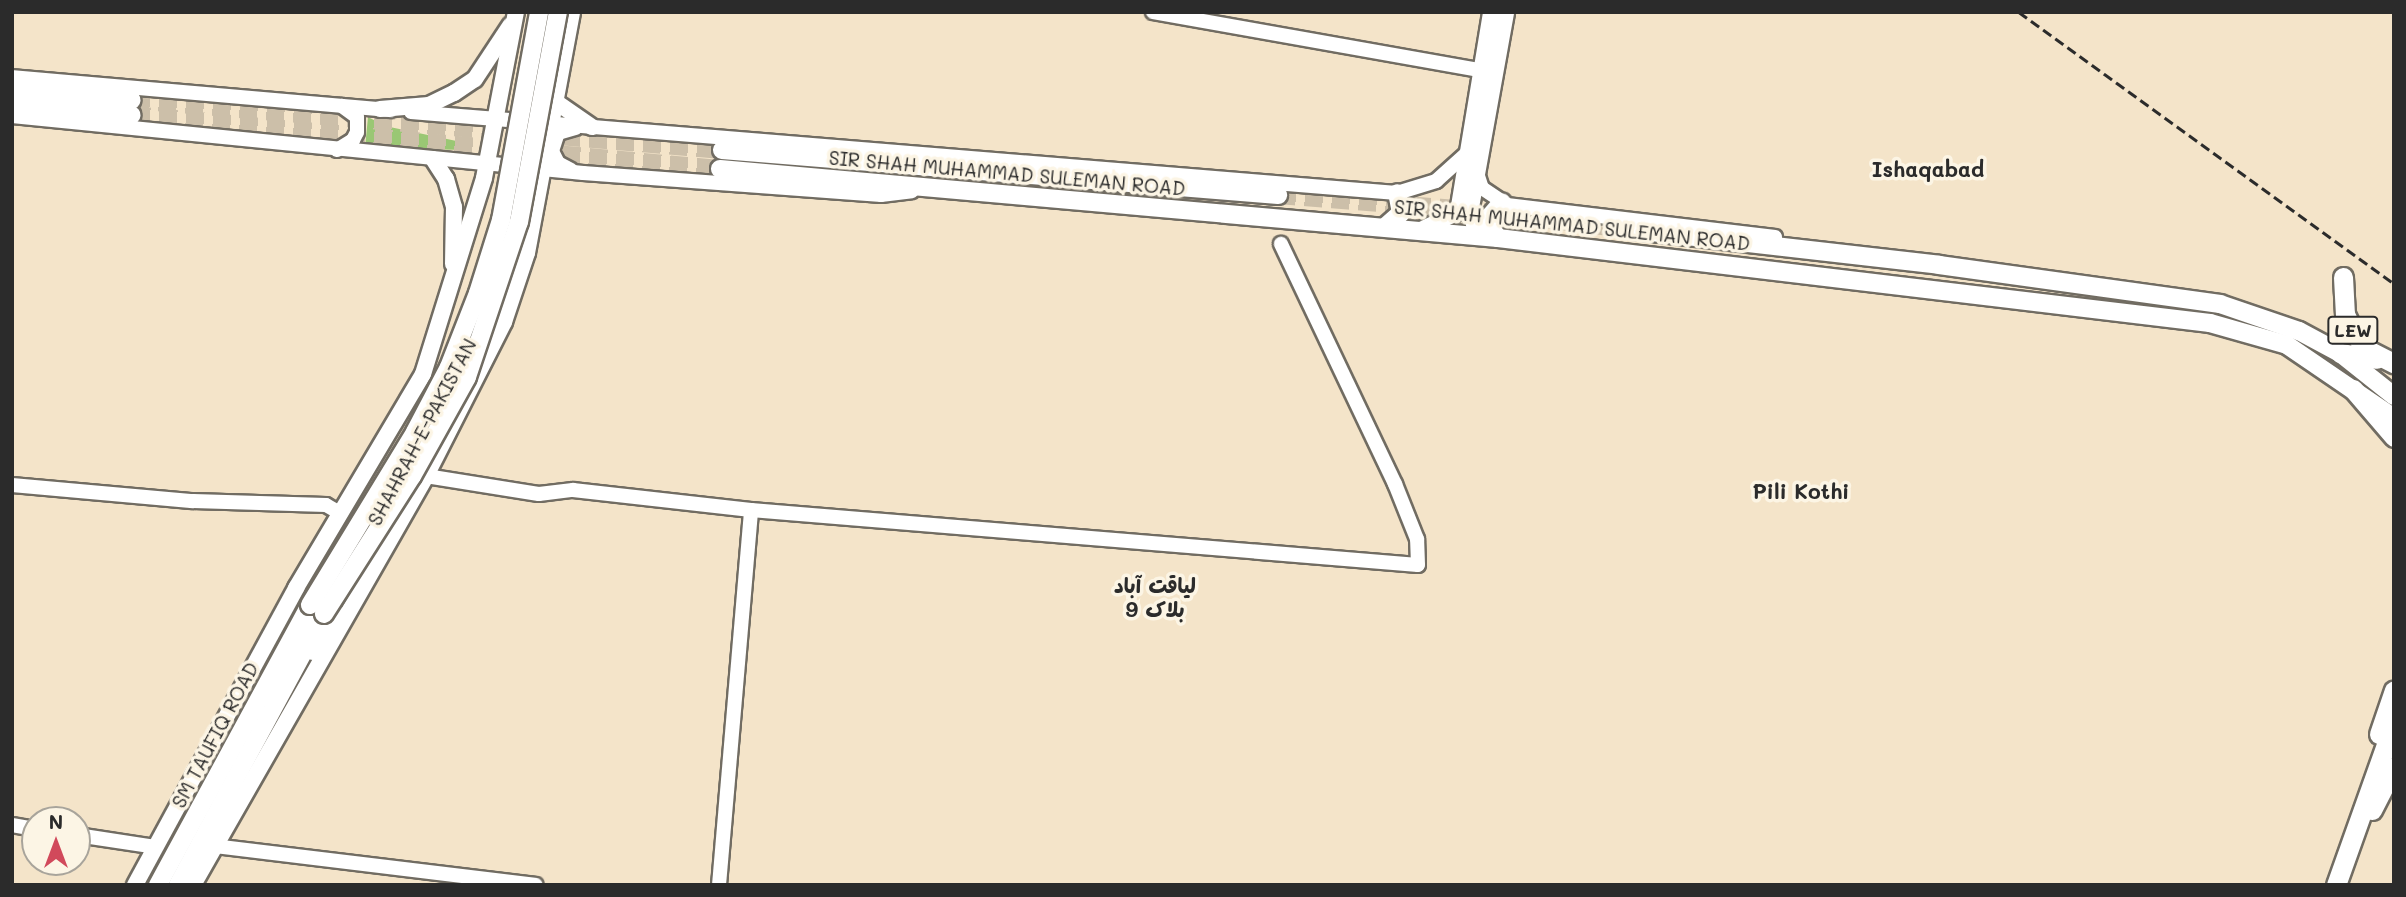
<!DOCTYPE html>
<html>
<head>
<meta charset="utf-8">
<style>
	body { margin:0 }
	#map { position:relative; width:2406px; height:897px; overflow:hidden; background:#f4e4c9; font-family:Mali,"Playpen Sans Arabic",sans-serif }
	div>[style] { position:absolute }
	.green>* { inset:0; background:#9ac774 }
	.trunk-tunnel>* { height:18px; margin-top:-9px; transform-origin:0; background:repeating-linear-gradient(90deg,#ccbfa9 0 18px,transparent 0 27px) }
	.roads { filter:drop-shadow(2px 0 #716c62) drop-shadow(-2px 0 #716c62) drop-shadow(0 2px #716c62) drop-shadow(0 -2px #716c62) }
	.tertiary>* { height:14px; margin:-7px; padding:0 7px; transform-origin:7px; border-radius:7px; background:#fff }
	.secondary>* { height:16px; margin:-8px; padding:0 8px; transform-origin:8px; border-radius:8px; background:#fff }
	.trunk>* { height:18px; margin:-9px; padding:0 9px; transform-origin:9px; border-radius:9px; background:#fff }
	.motorway>* { height:19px; margin:-9.5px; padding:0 9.5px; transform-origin:9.5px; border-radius:9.5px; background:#fff }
	.rail>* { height:2.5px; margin-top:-1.25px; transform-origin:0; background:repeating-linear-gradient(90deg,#2b2b2b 0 10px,transparent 0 15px) }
	.bridges { filter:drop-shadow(2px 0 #716c62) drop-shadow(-2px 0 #716c62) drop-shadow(0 2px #716c62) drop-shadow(0 -2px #716c62) }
	.trunk-bridge>* { height:18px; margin:-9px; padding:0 9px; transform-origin:9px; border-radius:9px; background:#fff }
	span { translate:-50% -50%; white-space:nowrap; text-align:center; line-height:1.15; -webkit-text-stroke:7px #fcf5e5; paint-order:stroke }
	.shield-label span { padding:2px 5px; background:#fcf5e5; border:2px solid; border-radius:5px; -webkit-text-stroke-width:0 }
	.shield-label { font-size:18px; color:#2b2b2b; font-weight:700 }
	.street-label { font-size:19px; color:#2b2b2b }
	.neighbourhood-label { font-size:21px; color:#2b2b2b; font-weight:700 }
	.frame { position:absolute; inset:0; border:14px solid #2b2b2b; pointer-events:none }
	.north { position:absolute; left:21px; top:806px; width:70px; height:70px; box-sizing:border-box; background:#fcf5e5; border:2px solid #a8a49b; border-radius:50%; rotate:0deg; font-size:19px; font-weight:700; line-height:28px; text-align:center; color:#2b2b2b }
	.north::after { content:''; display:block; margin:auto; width:24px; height:32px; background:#d1495b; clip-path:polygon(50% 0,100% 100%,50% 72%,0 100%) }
</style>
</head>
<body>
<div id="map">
	<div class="green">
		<div style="clip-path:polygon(368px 117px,385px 126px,466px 143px,468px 150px,365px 148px)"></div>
	</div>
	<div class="trunk-tunnel">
		<div style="left:132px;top:100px;width:592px;rotate:4.84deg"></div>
		<div style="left:132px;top:115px;width:590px;rotate:5.25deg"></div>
		<div style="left:1278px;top:195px;width:179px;rotate:4.5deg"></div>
		<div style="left:1456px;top:209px;width:179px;rotate:6.7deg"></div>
	</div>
	<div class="roads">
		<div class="tertiary">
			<div style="left:1153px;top:12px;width:332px;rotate:10.1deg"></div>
			<div style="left:12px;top:77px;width:380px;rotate:5deg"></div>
			<div style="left:411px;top:112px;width:989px;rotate:4.7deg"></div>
			<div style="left:1397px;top:193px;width:41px;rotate:-17.1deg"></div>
			<div style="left:1436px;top:181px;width:42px;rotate:-42.1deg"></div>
			<div style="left:12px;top:116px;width:574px;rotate:5.7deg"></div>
			<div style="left:583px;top:173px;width:299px;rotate:4.2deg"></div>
			<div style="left:881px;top:195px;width:31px;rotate:-7deg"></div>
			<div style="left:337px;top:150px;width:19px;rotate:-32deg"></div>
			<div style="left:353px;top:140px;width:9px;rotate:-63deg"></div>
			<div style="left:357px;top:132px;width:15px;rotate:-90deg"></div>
			<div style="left:357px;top:117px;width:19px;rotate:-144deg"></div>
			<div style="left:571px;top:170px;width:15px;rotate:-152deg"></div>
			<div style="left:558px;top:163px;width:13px;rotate:-117deg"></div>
			<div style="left:552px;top:151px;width:19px;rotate:-72deg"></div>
			<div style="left:558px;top:133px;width:18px;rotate:-16deg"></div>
			<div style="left:1477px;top:173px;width:16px;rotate:72deg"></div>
			<div style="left:1482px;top:188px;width:30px;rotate:34deg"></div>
			<div style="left:1507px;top:205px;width:270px;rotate:6.8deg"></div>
			<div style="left:426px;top:476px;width:114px;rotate:9.1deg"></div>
			<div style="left:539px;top:494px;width:34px;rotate:-7deg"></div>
			<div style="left:573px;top:490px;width:179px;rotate:6.4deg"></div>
			<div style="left:751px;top:510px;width:669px;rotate:4.71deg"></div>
			<div style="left:1418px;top:565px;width:26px;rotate:-92deg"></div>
			<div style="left:1417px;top:539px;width:59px;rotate:-111.8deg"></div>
			<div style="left:1395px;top:484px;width:266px;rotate:-115.4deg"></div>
			<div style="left:12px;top:485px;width:182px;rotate:5.1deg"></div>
			<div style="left:193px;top:501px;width:133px;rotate:1.7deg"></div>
			<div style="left:326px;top:505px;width:16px;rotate:30deg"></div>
			<div style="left:12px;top:825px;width:23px;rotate:10deg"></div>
			<div style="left:77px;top:835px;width:79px;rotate:8.7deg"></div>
			<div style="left:214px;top:846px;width:324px;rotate:6.9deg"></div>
			<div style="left:719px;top:885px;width:376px;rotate:-85.1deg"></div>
		</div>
		<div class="secondary">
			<div style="left:556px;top:102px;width:44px;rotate:34.8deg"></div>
			<div style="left:380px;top:109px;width:49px;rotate:-4.7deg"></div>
			<div style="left:429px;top:105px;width:28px;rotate:-26deg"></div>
			<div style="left:454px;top:93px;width:25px;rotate:-34deg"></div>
			<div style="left:475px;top:79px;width:64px;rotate:-56.6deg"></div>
			<div style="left:433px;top:159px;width:24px;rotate:57deg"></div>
			<div style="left:446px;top:179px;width:29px;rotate:74deg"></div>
			<div style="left:454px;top:207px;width:57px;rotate:91deg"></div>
			<div style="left:1421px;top:230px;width:41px;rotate:-25.9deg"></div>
			<div style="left:1458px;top:212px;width:203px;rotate:-80.6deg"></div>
			<div style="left:1492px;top:237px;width:22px;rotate:-144deg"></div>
			<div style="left:1474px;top:224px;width:12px;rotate:-110deg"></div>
			<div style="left:1470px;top:213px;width:204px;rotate:-79.8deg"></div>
			<div style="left:135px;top:885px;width:338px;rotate:-61.5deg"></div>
			<div style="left:296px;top:588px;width:249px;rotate:-59.3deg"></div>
			<div style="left:423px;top:374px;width:205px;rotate:-72.7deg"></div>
			<div style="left:484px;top:178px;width:169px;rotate:-79.1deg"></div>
			<div style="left:193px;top:885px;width:471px;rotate:-60.3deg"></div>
			<div style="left:426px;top:476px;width:173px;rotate:-63.1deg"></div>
			<div style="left:504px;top:322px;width:73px;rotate:-71.6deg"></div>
			<div style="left:527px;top:253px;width:245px;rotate:-79.4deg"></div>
		</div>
		<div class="trunk">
			<div style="left:12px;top:90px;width:120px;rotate:4.8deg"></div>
			<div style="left:12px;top:105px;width:120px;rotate:4.8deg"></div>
			<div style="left:722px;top:150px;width:558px;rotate:4.63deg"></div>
			<div style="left:720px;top:169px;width:781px;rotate:5.07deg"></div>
			<div style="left:1498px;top:238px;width:717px;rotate:6.81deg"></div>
			<div style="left:2210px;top:323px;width:80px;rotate:15.9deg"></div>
			<div style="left:2287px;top:345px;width:130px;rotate:34.3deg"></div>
			<div style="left:1386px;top:226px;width:20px;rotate:-41deg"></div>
			<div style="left:1401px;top:213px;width:20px;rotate:-101deg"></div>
			<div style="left:1634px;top:230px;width:307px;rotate:6.5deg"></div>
			<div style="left:1939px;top:265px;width:284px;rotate:7.9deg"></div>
			<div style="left:2220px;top:304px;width:83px;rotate:18.9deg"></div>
			<div style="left:2299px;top:331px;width:47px;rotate:28.2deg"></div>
			<div style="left:2340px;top:353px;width:69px;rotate:38.5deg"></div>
			<div style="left:1498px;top:238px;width:12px;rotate:-125deg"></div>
			<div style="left:1491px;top:228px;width:12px;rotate:-95deg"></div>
			<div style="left:1490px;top:216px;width:18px;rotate:-49deg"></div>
			<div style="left:313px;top:651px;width:45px;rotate:-50.4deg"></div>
			<div style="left:158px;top:885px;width:319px;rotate:-61.5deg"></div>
			<div style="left:178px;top:885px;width:308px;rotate:-61.7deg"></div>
		</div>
		<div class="motorway">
			<div style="left:2343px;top:277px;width:37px;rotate:87deg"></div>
			<div style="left:2345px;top:314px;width:17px;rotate:65deg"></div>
			<div style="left:2352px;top:329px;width:22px;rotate:58deg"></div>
			<div style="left:2364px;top:348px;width:34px;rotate:27deg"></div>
			<div style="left:2340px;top:353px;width:37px;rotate:9deg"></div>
			<div style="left:2353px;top:389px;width:63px;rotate:49.5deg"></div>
			<div style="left:2379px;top:734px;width:46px;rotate:-71.2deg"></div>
			<div style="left:2372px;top:810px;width:48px;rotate:-62.9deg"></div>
			<div style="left:2336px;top:885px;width:173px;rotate:-70.4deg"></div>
		</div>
	</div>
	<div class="rail">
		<div style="left:2019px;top:12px;width:463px;rotate:35.9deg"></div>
	</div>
	<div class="bridges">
		<div class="trunk-bridge">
			<div style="left:310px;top:605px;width:202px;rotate:-58.7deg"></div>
			<div style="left:415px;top:432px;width:73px;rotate:-62.4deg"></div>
			<div style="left:449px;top:367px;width:79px;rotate:-68.6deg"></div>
			<div style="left:478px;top:293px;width:77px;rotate:-72.5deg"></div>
			<div style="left:501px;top:220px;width:211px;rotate:-79.6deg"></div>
			<div style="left:324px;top:614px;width:164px;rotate:-57.5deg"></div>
			<div style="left:412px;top:476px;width:113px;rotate:-60.9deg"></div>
			<div style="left:467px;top:377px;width:163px;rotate:-71.5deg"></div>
			<div style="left:519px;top:222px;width:214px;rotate:-79.5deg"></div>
		</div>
	</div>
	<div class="shield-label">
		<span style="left:2353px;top:330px">LEW</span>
	</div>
	<div class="street-label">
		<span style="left:1007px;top:173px;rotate:5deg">SIR SHAH MUHAMMAD SULEMAN ROAD</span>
		<span style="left:1572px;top:225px;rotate:6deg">SIR SHAH MUHAMMAD SULEMAN ROAD</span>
		<span style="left:422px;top:432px;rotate:-62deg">SHAHRAH-E-PAKISTAN</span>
		<span style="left:215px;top:735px;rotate:-62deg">SM TAUFIQ ROAD</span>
	</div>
	<div class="neighbourhood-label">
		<span style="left:1928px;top:169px">Ishaqabad</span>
		<span style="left:1801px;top:491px">Pili Kothi</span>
		<span style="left:1155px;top:597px">لیاقت آباد<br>بلاک 9</span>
	</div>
	<div class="frame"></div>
	<div class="north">N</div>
</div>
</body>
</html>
